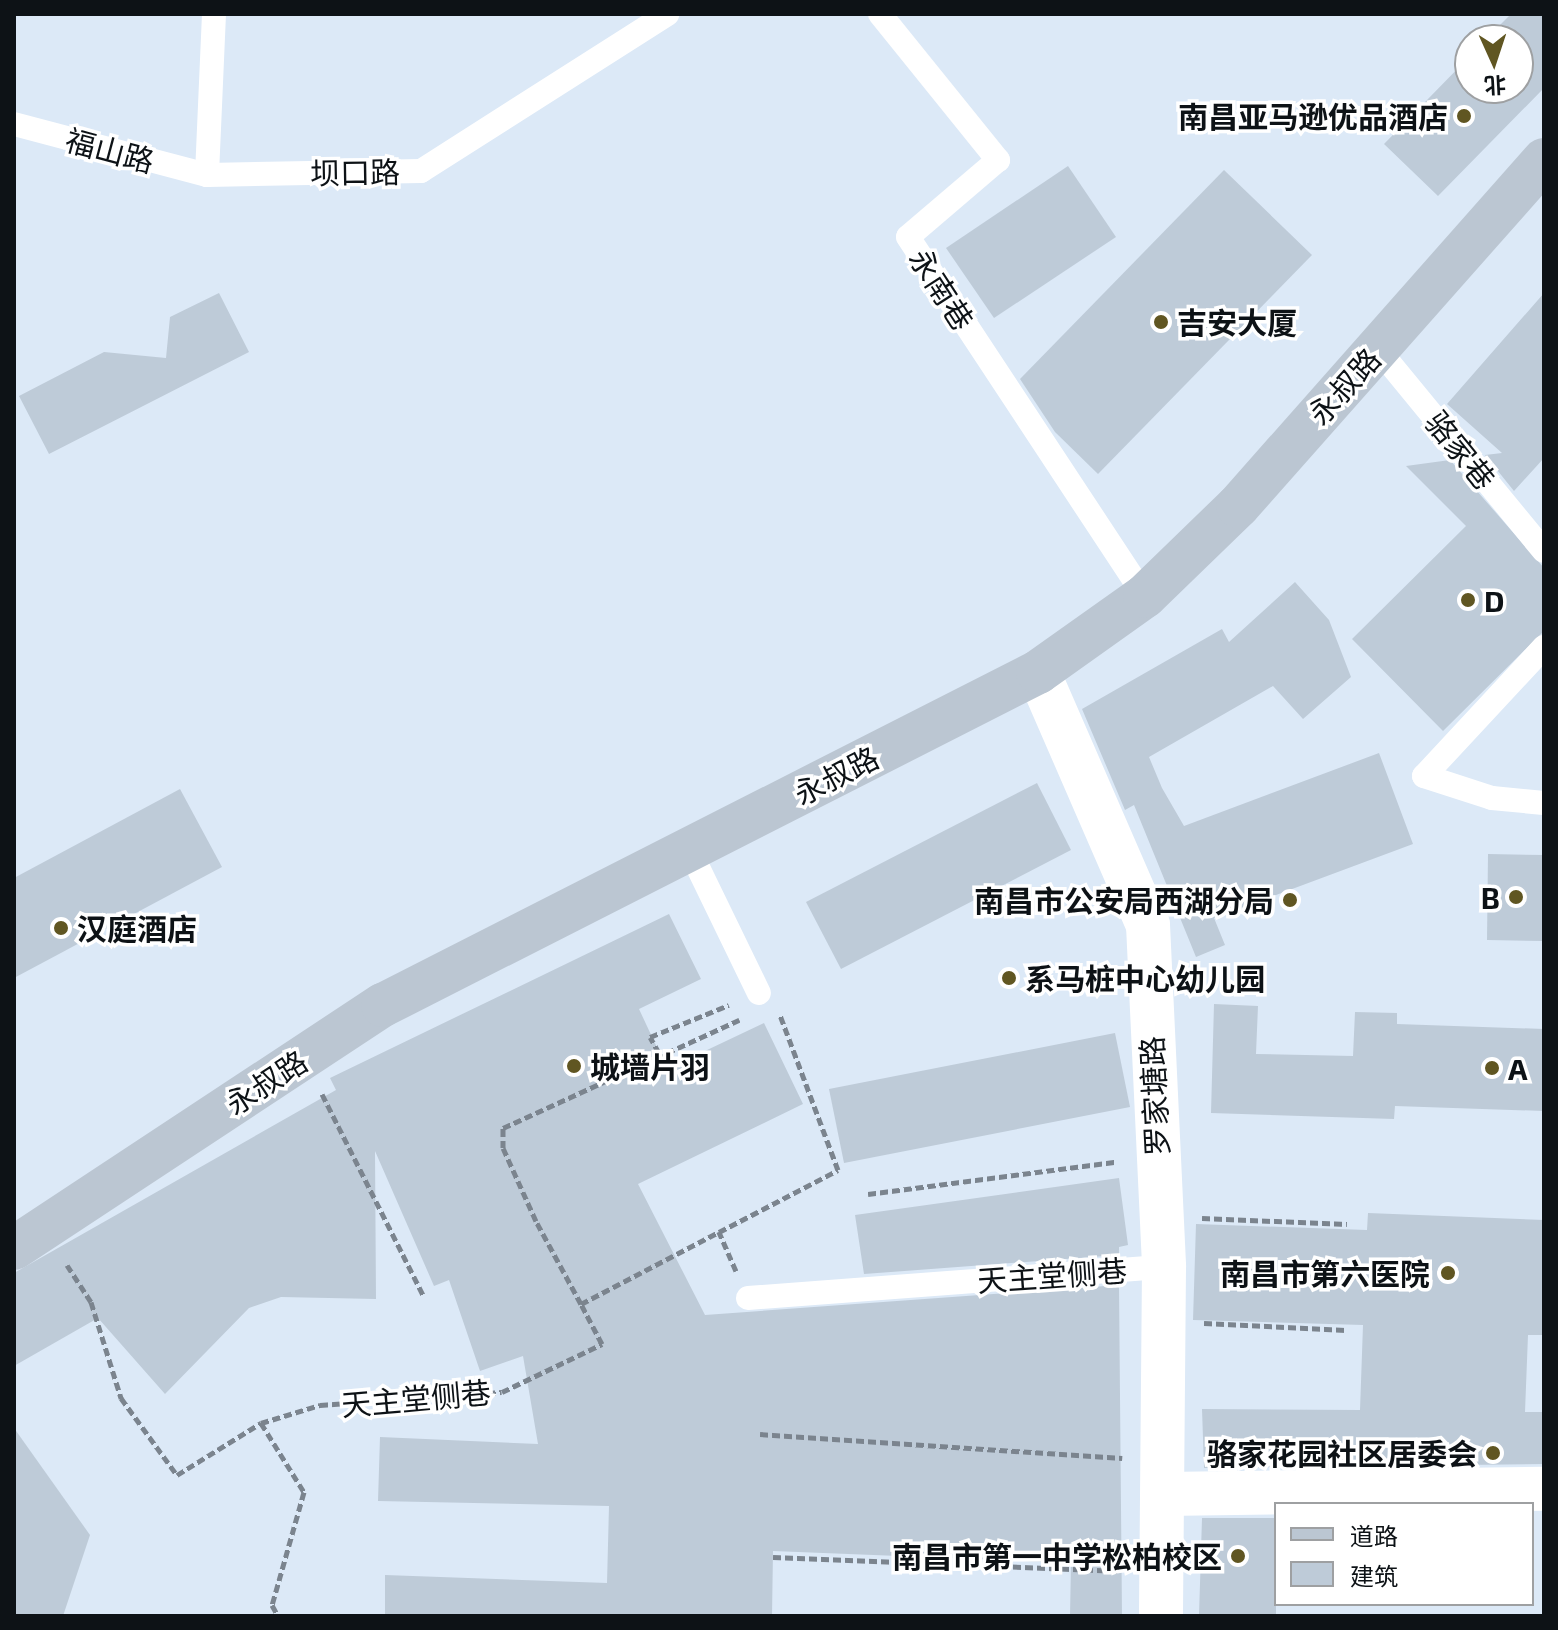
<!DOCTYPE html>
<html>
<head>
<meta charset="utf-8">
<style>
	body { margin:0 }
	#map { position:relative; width:1558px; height:1630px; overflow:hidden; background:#dce9f7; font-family:"Exo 2","Noto Sans SC",sans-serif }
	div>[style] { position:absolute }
	.building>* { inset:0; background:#becbd8 }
	.path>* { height:5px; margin-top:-2.5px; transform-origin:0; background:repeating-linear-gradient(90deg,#7b848e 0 8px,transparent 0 12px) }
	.lane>* { height:24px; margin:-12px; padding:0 12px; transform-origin:12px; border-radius:12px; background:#fff }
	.street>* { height:44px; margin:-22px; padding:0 22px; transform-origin:22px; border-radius:22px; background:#fff }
	.secondary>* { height:44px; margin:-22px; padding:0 22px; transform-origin:22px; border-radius:22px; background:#bbc6d2 }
	.dots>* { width:22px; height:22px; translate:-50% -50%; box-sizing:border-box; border:4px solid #fff; border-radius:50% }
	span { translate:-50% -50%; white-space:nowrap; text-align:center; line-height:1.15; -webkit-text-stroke:7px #fff; paint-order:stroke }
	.poi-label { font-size:30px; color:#0d1216; font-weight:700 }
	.right { translate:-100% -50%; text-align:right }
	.left { translate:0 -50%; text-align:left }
	.street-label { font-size:30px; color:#0d1216 }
	.frame { position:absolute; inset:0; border:16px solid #0d1216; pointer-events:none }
	.legend { position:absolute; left:1274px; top:1502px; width:260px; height:104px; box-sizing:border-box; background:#fff; border:2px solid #9ea0a2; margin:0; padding:10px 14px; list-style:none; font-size:24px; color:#0d1216 }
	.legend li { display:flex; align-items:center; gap:16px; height:40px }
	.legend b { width:40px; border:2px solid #9ea0a2 }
	.north { position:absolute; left:1454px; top:24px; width:80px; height:80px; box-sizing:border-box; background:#fff; border:2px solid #9ea0a2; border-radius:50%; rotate:177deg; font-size:22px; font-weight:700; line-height:32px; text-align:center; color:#0d1216 }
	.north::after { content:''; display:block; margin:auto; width:28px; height:36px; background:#605622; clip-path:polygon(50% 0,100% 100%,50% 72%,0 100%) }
</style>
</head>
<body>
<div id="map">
	<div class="building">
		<div style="clip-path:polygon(1511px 14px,1544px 14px,1544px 88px,1438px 196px,1384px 144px,1470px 56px,1470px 88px,1518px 88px,1518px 40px,1485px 40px)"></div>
		<div style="clip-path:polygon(1068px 166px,1116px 237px,994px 318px,946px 248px)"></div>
		<div style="clip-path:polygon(1224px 170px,1312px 255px,1098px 474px,1055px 432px,1020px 379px)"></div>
		<div style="clip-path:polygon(219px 293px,249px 352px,49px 454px,19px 396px,104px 352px,166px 358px,170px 317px)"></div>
		<div style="clip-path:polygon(1544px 293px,1544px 458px,1514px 491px,1485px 455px,1502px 453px,1447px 404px)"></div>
		<div style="clip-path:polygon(1450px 460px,1544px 568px,1544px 631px,1443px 731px,1352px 639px,1466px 526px,1406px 466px)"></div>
		<div style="clip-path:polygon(1295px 582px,1329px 620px,1351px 677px,1303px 719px,1273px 686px,1149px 757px,1162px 788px,1184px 826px,1379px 753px,1413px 844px,1214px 918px,1225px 945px,1196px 957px,1134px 805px,1125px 810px,1082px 709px,1222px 629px,1229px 642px)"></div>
		<div style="clip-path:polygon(1037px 783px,1071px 850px,841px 969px,806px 902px)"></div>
		<div style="clip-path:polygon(180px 789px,222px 867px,14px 978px,14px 878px)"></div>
		<div style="clip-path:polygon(1488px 854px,1544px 855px,1544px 941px,1487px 940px)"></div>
		<div style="clip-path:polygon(669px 914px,701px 979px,639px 1009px,667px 1069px,764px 1023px,803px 1104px,638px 1184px,705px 1315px,1119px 1285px,1122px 1616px,1070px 1616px,1071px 1563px,773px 1551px,772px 1616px,385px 1616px,385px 1575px,607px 1583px,609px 1506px,378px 1501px,380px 1437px,538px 1444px,523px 1356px,480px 1371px,449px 1280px,434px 1286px,375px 1151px,376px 1299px,281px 1297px,249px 1308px,165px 1394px,98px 1318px,14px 1366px,14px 1273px,336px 1090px,330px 1078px)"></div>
		<div style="clip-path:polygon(1214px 1004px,1258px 1006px,1256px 1054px,1353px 1056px,1355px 1012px,1397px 1013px,1397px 1024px,1544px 1029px,1544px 1111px,1395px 1106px,1394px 1119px,1211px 1113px)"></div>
		<div style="clip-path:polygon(1115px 1033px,1130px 1107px,844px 1163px,829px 1089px)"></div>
		<div style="clip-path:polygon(1119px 1178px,1128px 1245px,1119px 1247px,1119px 1255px,864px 1274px,855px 1215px)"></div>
		<div style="clip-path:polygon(1368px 1213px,1544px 1220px,1544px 1335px,1528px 1335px,1525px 1412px,1544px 1412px,1544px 1464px,1204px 1468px,1202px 1409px,1360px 1410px,1363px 1325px,1193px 1320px,1196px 1224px,1367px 1230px)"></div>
		<div style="clip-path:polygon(14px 1428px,90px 1535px,63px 1616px,14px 1616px)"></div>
		<div style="clip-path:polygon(1202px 1518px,1276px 1518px,1276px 1616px,1199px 1616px)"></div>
	</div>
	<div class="path">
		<div style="left:659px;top:1053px;width:18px;rotate:-119deg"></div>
		<div style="left:650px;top:1037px;width:85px;rotate:-22.1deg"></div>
		<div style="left:322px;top:1094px;width:225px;rotate:63.3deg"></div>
		<div style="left:868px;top:1194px;width:250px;rotate:-7.4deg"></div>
		<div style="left:1202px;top:1218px;width:145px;rotate:2.4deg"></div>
		<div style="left:67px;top:1265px;width:44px;rotate:57deg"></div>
		<div style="left:91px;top:1302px;width:101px;rotate:72.6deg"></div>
		<div style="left:121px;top:1398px;width:95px;rotate:54deg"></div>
		<div style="left:177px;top:1475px;width:99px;rotate:-31.8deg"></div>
		<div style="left:261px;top:1423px;width:81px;rotate:58.1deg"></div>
		<div style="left:304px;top:1492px;width:117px;rotate:105.8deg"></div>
		<div style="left:272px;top:1605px;width:13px;rotate:61deg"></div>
		<div style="left:736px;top:1271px;width:43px;rotate:-113.6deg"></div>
		<div style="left:719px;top:1232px;width:134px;rotate:-27.5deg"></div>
		<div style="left:838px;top:1170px;width:165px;rotate:-110.5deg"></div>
		<div style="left:581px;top:1304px;width:94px;rotate:-118.5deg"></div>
		<div style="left:536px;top:1221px;width:80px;rotate:-114.3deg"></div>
		<div style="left:503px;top:1148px;width:20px;rotate:-90deg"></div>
		<div style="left:503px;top:1128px;width:260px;rotate:-24.6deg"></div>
		<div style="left:1204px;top:1323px;width:142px;rotate:2.8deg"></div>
		<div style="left:261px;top:1423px;width:62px;rotate:-17deg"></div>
		<div style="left:320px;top:1405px;width:182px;rotate:-4.1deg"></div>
		<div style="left:502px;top:1392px;width:111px;rotate:-25.6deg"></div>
		<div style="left:602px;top:1344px;width:45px;rotate:-117.7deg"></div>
		<div style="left:581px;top:1304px;width:156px;rotate:-27.6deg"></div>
		<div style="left:760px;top:1434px;width:363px;rotate:3.8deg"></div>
		<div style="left:773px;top:1557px;width:348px;rotate:2.3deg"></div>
	</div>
	<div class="lane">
		<div style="left:214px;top:14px;width:161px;rotate:92.5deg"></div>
		<div style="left:207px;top:175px;width:214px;rotate:-1.1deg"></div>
		<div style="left:421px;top:171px;width:292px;rotate:-32.5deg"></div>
		<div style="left:880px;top:14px;width:188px;rotate:51.1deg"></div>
		<div style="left:998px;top:160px;width:118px;rotate:139.5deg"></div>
		<div style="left:908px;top:237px;width:430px;rotate:56.6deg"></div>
		<div style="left:14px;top:124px;width:200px;rotate:14.8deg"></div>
		<div style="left:1378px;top:349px;width:261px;rotate:50.6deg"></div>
		<div style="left:1544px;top:647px;width:176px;rotate:132.9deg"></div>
		<div style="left:1424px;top:776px;width:71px;rotate:17.9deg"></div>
		<div style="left:1492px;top:798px;width:52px;rotate:5.5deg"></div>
		<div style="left:689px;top:849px;width:160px;rotate:64.1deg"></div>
		<div style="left:748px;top:1298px;width:417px;rotate:-4.3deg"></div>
	</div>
	<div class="street">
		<div style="left:1038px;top:672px;width:276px;rotate:66.5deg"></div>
		<div style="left:1148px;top:925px;width:342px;rotate:87.3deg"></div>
		<div style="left:1164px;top:1267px;width:349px;rotate:90.5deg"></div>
		<div style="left:1164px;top:1494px;width:380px;rotate:-0.8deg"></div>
	</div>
	<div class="secondary">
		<div style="left:14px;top:1248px;width:442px;rotate:-33.4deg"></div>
		<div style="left:383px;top:1005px;width:735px;rotate:-26.95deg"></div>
		<div style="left:1038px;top:672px;width:131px;rotate:-35.4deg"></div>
		<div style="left:1145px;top:596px;width:129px;rotate:-44.1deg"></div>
		<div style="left:1238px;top:506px;width:462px;rotate:-48.5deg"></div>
	</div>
	<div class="dots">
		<div style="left:1464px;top:116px;background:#605622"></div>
		<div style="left:1161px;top:322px;background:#605622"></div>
		<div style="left:1468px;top:600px;background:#605622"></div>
		<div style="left:1516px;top:897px;background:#605622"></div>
		<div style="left:1290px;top:900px;background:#605622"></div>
		<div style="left:61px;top:928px;background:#605622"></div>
		<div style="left:1009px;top:978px;background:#605622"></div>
		<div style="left:574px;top:1066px;background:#605622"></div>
		<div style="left:1492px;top:1068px;background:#605622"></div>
		<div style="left:1448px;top:1273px;background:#605622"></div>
		<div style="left:1493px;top:1453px;background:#605622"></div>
		<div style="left:1238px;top:1556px;background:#605622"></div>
	</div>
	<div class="poi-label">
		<span class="right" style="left:1448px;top:116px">南昌亚马逊优品酒店</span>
		<span class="left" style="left:1177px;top:322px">吉安大厦</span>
		<span class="left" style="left:1484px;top:600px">D</span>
		<span class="right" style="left:1500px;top:897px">B</span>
		<span class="right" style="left:1274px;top:900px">南昌市公安局西湖分局</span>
		<span class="left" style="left:77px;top:928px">汉庭酒店</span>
		<span class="left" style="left:1025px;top:978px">系马桩中心幼儿园</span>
		<span class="left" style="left:590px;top:1066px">城墙片羽</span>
		<span class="left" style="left:1508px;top:1068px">A</span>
		<span class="right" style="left:1430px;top:1273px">南昌市第六医院</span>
		<span class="right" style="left:1477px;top:1453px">骆家花园社区居委会</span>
		<span class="right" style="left:1222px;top:1556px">南昌市第一中学松柏校区</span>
	</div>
	<div class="street-label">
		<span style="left:110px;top:150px;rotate:15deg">福山路</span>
		<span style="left:355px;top:172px;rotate:-1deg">坝口路</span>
		<span style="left:942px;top:289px;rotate:57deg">永南巷</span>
		<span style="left:1344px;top:386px;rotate:-48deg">永叔路</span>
		<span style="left:1461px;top:450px;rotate:51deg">骆家巷</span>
		<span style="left:836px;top:775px;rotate:-27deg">永叔路</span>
		<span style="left:266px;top:1082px;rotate:-33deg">永叔路</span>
		<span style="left:1154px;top:1096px;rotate:-93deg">罗家塘路</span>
		<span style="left:1052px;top:1275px;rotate:-4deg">天主堂侧巷</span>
		<span style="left:416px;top:1398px;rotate:-5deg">天主堂侧巷</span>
	</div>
	<div class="frame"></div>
	<ul class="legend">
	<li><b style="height:10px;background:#bbc6d2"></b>道路</li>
	<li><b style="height:22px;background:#becbd8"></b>建筑</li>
	</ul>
	<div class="north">北</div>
</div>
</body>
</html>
